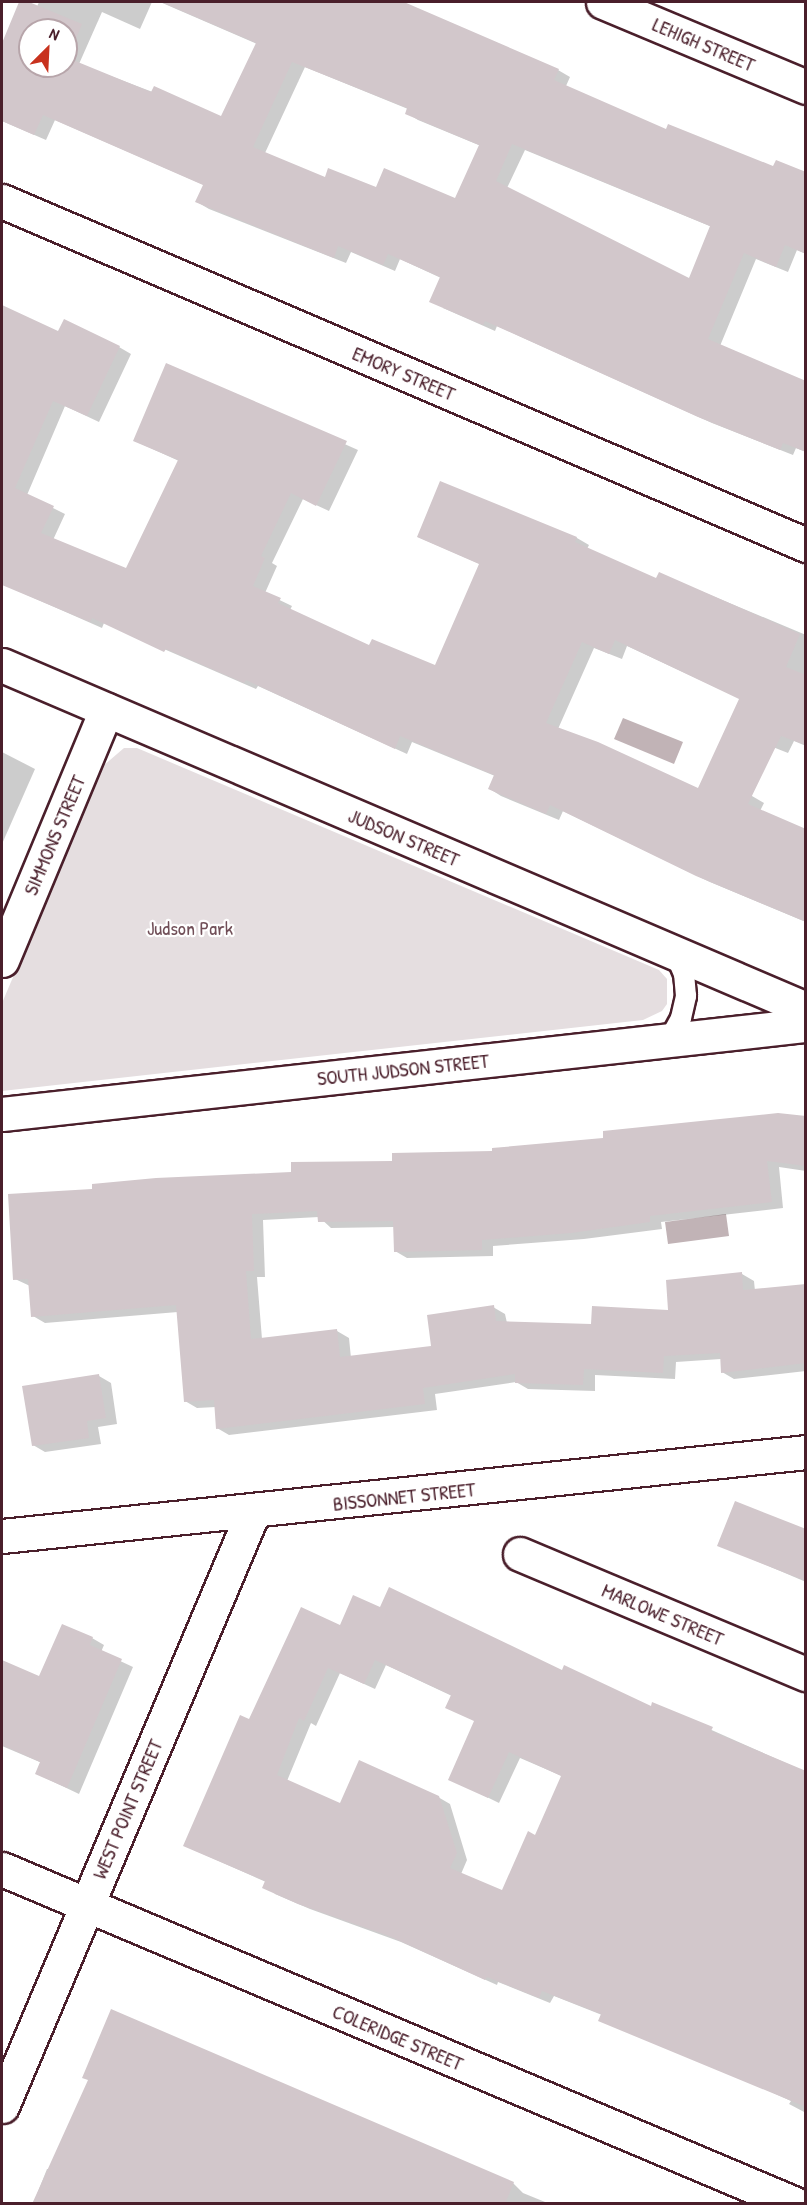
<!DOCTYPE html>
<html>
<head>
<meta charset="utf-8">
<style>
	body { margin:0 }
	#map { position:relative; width:807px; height:2205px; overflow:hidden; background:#fff; font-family:"Patrick Hand",sans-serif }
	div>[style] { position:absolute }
	.green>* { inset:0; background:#e5dee0 }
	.water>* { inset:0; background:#c1b3b6 }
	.shadow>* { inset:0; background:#0003 }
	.building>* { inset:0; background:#d2c7cb }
	.roads { filter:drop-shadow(2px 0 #4a1f2b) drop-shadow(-2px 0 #4a1f2b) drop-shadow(0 2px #4a1f2b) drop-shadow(0 -2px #4a1f2b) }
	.lane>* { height:20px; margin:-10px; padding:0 10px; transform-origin:10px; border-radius:10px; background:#fff }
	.street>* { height:33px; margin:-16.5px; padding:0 16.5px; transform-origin:16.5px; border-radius:16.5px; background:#fff }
	.secondary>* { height:33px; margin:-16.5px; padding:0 16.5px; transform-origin:16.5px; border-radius:16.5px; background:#fff }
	span { translate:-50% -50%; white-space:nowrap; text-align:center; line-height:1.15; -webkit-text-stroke:4.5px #fff; paint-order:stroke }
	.street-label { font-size:20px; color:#4a1f2b }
	.park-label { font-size:20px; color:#714f58 }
	.frame { position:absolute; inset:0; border:3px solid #4a1f2b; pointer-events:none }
	.north { position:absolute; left:18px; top:18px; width:60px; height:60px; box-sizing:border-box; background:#fff; border:2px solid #b7a5aa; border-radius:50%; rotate:24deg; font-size:16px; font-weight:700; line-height:24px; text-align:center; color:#4a1f2b }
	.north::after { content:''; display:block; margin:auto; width:21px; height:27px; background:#c8321e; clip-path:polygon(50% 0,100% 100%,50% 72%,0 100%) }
</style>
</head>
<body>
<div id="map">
	<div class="green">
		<div style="clip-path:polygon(124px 748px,137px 748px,659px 970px,667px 979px,667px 1004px,662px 1011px,643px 1020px,2px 1091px,2px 1003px,103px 766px)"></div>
	</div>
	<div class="water">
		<div style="clip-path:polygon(623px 718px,683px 742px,674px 764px,614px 739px)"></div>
		<div style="clip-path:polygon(726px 1214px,729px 1236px,668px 1244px,665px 1222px)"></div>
	</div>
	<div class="shadow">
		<div style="clip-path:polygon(evenodd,39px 2px,152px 2px,140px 29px,102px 12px,79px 64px,221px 118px,257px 44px,160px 2px,397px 2px,558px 70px,570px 77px,566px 86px,667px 131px,774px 168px,806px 174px,806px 254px,797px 250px,788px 272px,756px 259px,720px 346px,806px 382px,806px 452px,796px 448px,793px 455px,712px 423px,497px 326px,495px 331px,443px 308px,441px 278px,400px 259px,395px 271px,351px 252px,346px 263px,209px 209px,197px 202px,204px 185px,55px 120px,46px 140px,2px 121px,2px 47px,17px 10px,33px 16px,39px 2px,30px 30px,66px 30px,66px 66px,30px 66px,30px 30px,39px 2px,305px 67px,408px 109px,407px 113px,418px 120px,481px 146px,455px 200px,326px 179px,265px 153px,305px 67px,39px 2px,525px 150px,712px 227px,690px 280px,507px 188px,525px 150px)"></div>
		<div style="clip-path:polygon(2px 307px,59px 333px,119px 347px,131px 354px,99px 422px,65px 406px,27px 495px,65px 514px,53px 540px,127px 570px,179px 461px,135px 441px,167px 365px,358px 450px,329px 511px,303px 499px,272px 563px,277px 566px,265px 593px,292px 606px,290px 610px,370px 647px,436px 667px,480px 564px,418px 537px,441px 483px,577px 538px,589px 545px,587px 549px,657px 580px,660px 574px,806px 635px,806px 746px,794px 741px,788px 753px,740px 734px,741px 699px,627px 646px,622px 659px,594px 648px,558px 729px,699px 790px,706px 776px,752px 796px,764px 803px,760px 811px,806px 830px,806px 922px,710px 882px,563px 811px,559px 820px,501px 796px,490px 789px,495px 776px,412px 742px,407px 754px,258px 686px,256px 689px,104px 623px,102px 628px,2px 584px,2px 454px,11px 434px,11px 408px,2px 404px)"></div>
		<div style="clip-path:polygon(2px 752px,35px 769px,2px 844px)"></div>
		<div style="clip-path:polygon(806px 1118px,806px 1171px,779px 1167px,783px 1208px,661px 1222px,662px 1229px,584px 1239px,493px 1246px,493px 1256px,407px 1258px,395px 1251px,395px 1227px,331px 1228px,319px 1217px,263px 1220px,265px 1277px,257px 1277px,262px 1339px,337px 1331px,349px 1338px,351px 1358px,433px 1348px,493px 1307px,505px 1314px,507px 1323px,592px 1326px,670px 1311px,742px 1274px,754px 1281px,755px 1291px,806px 1285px,806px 1371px,734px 1379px,722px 1372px,721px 1359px,676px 1362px,675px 1379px,595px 1375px,595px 1391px,528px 1389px,516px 1382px,435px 1394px,437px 1410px,229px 1435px,217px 1428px,216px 1407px,197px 1408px,185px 1401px,178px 1312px,45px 1323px,33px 1316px,30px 1286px,15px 1279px,293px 1174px)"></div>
		<div style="clip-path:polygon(99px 1376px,111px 1383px,117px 1424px,98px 1427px,101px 1444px,45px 1452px,33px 1445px)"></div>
		<div style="clip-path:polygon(806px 1530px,806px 1582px,719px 1545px)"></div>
		<div style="clip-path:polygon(evenodd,381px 1609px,563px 1672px,651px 1708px,653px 1704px,806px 1772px,806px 2113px,789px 2104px,791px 2101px,602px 2015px,554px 1996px,550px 2003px,498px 1982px,497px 1985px,401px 1942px,310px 1909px,275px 1894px,266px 1882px,185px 1846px,250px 1721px,341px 1627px,381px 1609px,386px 1665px,452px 1696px,476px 1722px,450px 1779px,499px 1803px,520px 1758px,562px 1776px,536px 1837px,503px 1892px,461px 1874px,467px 1860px,450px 1804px,438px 1797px,340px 1805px,287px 1781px,311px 1723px,316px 1726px,340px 1673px,375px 1689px,386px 1665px)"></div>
		<div style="clip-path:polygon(92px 1638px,104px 1645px,101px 1652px,133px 1667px,79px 1794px,37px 1774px,42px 1763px,2px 1746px,2px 1661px,40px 1678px)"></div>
		<div style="clip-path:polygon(47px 2169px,513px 2183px,523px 2193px,550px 2204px,33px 2204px)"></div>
	</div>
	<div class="building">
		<div style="clip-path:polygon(evenodd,19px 2px,29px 2px,82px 24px,68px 58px,151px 92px,154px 86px,221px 116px,256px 43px,161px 2px,404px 2px,559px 69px,554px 80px,666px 129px,668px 124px,773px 166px,776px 160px,806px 172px,806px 254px,785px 245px,776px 267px,744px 253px,708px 339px,806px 381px,806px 452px,783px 443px,780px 450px,698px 417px,485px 321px,483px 325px,429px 302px,440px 277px,388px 254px,383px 265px,338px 246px,334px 258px,195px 202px,203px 185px,43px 115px,34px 135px,2px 121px,2px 43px,19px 2px,30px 30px,66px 30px,66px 66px,30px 66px,30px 30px,19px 2px,292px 62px,407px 108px,405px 114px,479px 145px,455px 198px,384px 168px,376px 187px,328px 168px,325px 177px,253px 147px,292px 62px,19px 2px,512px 144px,710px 226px,689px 278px,496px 181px,512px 144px)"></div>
		<div style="clip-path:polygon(evenodd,2px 305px,58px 331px,64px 319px,120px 346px,87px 416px,53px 401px,15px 488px,54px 506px,41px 533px,126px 568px,178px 460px,133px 441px,166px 363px,347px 441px,316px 506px,291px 493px,261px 556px,265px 558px,253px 586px,281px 598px,278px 603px,369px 645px,372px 639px,435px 665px,479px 564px,417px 537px,440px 481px,577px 537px,575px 542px,656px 578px,659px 572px,800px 634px,786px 667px,806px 675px,806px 745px,781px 736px,748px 804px,806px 829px,806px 922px,696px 876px,550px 805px,546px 814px,488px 789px,494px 775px,400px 736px,395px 749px,246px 680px,244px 683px,166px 649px,164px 652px,92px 618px,90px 622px,2px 585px,2px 305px,615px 640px,739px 699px,698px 788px,598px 742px,546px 723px,582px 642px,609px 654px,615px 640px)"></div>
		<div style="clip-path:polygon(778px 1113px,806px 1116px,806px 1166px,767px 1161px,772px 1202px,650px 1216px,650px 1222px,571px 1233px,482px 1240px,482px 1250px,394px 1252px,393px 1221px,318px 1222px,317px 1211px,252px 1214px,254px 1271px,246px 1271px,251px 1339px,337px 1329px,340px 1357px,431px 1346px,427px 1315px,494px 1305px,496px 1321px,591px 1324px,592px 1306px,668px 1310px,666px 1280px,742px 1272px,743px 1290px,806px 1284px,806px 1363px,721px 1373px,720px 1353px,664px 1356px,663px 1373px,584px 1369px,583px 1385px,515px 1383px,515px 1374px,423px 1388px,425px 1404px,216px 1429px,214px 1400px,184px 1402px,176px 1305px,31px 1317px,28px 1279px,13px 1280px,8px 1194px,92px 1189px,92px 1184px,156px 1178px,291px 1172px,291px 1162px,392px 1161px,392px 1153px,492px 1151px,492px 1148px,603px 1138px,603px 1131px)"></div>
		<div style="clip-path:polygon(99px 1374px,106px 1418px,87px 1421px,89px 1438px,32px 1446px,22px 1386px)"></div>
		<div style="clip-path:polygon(735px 1501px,806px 1529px,806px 1581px,717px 1546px)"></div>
		<div style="clip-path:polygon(evenodd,389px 1587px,562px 1670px,564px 1665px,651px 1706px,652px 1702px,713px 1727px,711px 1731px,806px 1771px,806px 2107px,598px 2021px,601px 2014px,542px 1991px,539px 1998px,487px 1977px,485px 1980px,389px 1936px,298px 1904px,262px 1888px,265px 1881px,183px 1846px,240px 1715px,249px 1719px,301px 1607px,340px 1625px,353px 1595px,380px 1607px,389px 1587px,375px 1660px,451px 1695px,445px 1708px,474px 1721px,448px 1780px,488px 1798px,509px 1752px,561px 1776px,535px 1835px,528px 1831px,502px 1890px,450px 1868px,457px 1853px,439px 1796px,359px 1760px,340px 1803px,277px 1775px,299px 1718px,304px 1721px,328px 1668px,364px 1684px,375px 1660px)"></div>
		<div style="clip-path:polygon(62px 1624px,93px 1637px,90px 1645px,122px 1659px,67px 1788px,35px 1774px,40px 1762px,2px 1745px,2px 1660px,39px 1676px)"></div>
		<div style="clip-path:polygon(111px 2009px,514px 2182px,505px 2204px,32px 2204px,88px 2080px,82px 2078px)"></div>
	</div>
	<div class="roads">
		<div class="lane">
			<div style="left:669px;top:1040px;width:25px;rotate:-61deg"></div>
			<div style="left:681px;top:1018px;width:23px;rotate:-77deg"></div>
			<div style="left:686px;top:996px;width:22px;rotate:-95deg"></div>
			<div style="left:684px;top:974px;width:23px;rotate:-113deg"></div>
		</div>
		<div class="street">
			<div style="left:603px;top:2px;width:220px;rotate:22.7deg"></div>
			<div style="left:2px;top:201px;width:875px;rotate:23.16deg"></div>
			<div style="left:2px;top:665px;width:875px;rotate:23.16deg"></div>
			<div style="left:2px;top:960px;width:271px;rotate:-67.4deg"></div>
			<div style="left:2px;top:1114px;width:809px;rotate:-6.32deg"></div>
			<div style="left:520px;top:1554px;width:310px;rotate:22.8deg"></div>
			<div style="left:2px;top:1869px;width:861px;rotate:22.9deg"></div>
			<div style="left:2px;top:2106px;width:645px;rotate:-67.09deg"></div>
		</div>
		<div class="secondary">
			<div style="left:2px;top:1536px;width:808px;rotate:-5.96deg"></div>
		</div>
	</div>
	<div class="street-label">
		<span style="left:704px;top:44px;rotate:23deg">LEHIGH STREET</span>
		<span style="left:404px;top:373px;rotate:23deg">EMORY STREET</span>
		<span style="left:54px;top:835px;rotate:-67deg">SIMMONS STREET</span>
		<span style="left:404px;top:837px;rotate:23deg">JUDSON STREET</span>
		<span style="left:403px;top:1069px;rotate:-6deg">SOUTH JUDSON STREET</span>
		<span style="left:404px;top:1496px;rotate:-6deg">BISSONNET STREET</span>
		<span style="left:663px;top:1614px;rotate:23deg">MARLOWE STREET</span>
		<span style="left:127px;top:1809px;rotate:-67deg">WEST POINT STREET</span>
		<span style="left:398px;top:2037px;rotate:23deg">COLERIDGE STREET</span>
	</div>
	<div class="park-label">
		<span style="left:190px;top:927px">Judson Park</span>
	</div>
	<div class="frame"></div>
	<div class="north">N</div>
</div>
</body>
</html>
